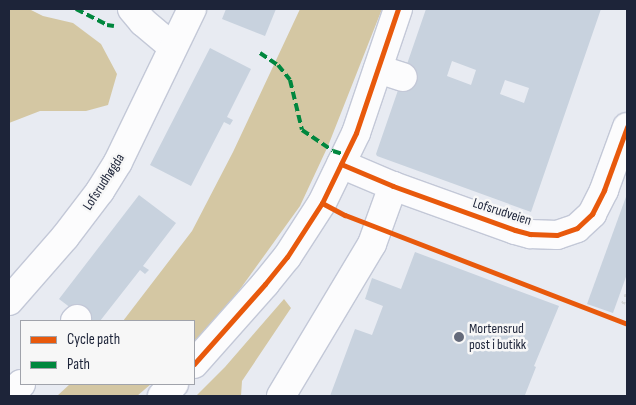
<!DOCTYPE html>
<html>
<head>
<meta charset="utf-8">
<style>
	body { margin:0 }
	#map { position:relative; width:636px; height:405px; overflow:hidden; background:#e8ebf2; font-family:"Sofia Sans Condensed",sans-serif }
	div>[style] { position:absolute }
	.forest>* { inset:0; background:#d4c7a3 }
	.building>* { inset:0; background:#c8d2de }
	.roads { filter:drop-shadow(1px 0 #c3c8d7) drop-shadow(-1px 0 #c3c8d7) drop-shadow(0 1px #c3c8d7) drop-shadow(0 -1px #c3c8d7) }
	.minor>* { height:28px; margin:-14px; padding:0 14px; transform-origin:14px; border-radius:14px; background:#fcfcfd }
	.rail>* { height:4px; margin-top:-2px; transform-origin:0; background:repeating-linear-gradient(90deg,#d4d6d8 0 2.5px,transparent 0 7.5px) }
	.quiet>* { height:4px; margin-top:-2px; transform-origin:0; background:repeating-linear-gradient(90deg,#00873e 0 8px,transparent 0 12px) }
	.cycleway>* { height:5px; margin:-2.5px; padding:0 2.5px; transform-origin:2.5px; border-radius:2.5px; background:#e8590c }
	.dots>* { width:14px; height:14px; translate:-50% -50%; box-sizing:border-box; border:2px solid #f7f7f7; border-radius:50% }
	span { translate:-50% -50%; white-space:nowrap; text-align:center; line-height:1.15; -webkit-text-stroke:5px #f7f7f7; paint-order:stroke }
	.street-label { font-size:14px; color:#1d2439 }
	.poi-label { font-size:14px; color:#1d2439 }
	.left { translate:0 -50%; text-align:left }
	.frame { position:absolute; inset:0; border:10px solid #1d2439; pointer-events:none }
	.legend { position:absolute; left:20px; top:320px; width:175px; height:65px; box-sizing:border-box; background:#f7f7f7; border:1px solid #a0a3ab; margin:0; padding:6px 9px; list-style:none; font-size:15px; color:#1d2439 }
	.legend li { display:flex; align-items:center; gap:10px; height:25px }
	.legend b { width:25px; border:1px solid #a0a3ab }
</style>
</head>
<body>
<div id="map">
	<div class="forest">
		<div style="clip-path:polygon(9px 9px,29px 9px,43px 16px,73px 23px,101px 44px,117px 74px,108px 105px,86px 111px,40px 111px,9px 123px)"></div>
		<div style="clip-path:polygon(300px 9px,382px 9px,328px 146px,300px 206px,238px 292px,194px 343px,194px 321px,123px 321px,192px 231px,233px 152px)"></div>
		<div style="clip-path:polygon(284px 299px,291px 308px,242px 381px,241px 396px,196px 396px,225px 367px)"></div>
		<div style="clip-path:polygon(70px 384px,151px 384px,137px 396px,57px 396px)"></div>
	</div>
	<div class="building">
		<div style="clip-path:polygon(226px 9px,276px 9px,265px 36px,222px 19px)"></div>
		<div style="clip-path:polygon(evenodd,426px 9px,601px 9px,531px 212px,377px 156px,376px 154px,426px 9px,452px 61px,476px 70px,471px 85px,447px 76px,452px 61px,426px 9px,505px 80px,529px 88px,524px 103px,500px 94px,505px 80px)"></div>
		<div style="clip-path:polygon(210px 48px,251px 69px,227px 117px,233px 120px,230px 125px,224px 122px,191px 186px,150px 165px)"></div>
		<div style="clip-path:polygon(627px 194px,627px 274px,613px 313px,587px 304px)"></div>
		<div style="clip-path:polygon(139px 195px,176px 223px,143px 266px,149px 270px,145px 274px,140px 270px,100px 321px,88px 321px,59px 299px)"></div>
		<div style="clip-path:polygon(415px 252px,559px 306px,534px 366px,536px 367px,525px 395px,529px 396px,330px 396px,355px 329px,372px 335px,383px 306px,365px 299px,372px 278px,401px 289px)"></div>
	</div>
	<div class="roads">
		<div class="minor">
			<div style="left:132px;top:9px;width:17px;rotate:50deg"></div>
			<div style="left:143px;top:22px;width:38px;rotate:40deg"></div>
			<div style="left:378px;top:69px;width:26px;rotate:18deg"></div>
			<div style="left:341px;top:164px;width:56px;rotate:22.9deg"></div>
			<div style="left:393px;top:186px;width:130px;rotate:19.8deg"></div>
			<div style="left:515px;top:230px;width:16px;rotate:15deg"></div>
			<div style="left:530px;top:234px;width:27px;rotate:2deg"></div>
			<div style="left:557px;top:235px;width:21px;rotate:-19deg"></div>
			<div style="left:577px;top:228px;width:21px;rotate:-43deg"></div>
			<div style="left:592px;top:214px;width:27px;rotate:-63deg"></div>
			<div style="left:604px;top:190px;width:67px;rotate:-69.9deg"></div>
			<div style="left:9px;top:301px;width:85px;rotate:-48.8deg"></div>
			<div style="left:65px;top:237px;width:58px;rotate:-52.7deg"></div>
			<div style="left:100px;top:191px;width:34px;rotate:-58deg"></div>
			<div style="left:118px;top:162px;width:170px;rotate:-64.2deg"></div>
			<div style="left:75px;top:321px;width:3px;rotate:-45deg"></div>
			<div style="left:194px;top:364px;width:107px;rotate:-48.4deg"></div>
			<div style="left:265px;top:284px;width:35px;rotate:-51deg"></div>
			<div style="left:287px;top:257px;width:64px;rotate:-57.1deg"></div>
			<div style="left:322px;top:203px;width:78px;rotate:-64.1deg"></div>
			<div style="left:356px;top:133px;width:131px;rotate:-71.3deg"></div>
			<div style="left:9px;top:396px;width:17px;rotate:-45deg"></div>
			<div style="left:162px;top:396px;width:17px;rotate:-45deg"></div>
			<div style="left:281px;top:396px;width:177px;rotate:-59.1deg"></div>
			<div style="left:372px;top:244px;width:62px;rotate:-70.1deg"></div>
		</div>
	</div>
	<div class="rail">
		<div style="left:623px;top:304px;width:12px;rotate:-70deg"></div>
	</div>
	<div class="quiet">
		<div style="left:76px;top:9px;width:35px;rotate:27deg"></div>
		<div style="left:107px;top:25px;width:7px;rotate:8deg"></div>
		<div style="left:260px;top:53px;width:22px;rotate:34deg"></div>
		<div style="left:278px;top:65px;width:19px;rotate:51deg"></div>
		<div style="left:290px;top:80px;width:51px;rotate:76.5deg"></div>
		<div style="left:302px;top:130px;width:37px;rotate:34deg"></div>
		<div style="left:333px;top:151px;width:14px;rotate:17deg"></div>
	</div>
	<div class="cycleway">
		<div style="left:341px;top:164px;width:56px;rotate:22.9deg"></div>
		<div style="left:393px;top:186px;width:130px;rotate:19.8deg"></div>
		<div style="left:515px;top:230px;width:16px;rotate:15deg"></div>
		<div style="left:530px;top:234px;width:27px;rotate:2deg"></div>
		<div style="left:557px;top:235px;width:21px;rotate:-19deg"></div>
		<div style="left:577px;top:228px;width:21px;rotate:-43deg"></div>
		<div style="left:592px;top:214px;width:27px;rotate:-63deg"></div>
		<div style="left:604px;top:190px;width:67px;rotate:-69.9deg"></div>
		<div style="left:322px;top:203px;width:26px;rotate:28deg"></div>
		<div style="left:345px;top:215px;width:302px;rotate:21.1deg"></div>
		<div style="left:194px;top:364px;width:107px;rotate:-48.4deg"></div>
		<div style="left:265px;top:284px;width:35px;rotate:-51deg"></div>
		<div style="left:287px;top:257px;width:64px;rotate:-57.1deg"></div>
		<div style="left:322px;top:203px;width:78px;rotate:-64.1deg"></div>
		<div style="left:356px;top:133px;width:131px;rotate:-71.3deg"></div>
	</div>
	<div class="dots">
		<div style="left:459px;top:337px;background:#646a7a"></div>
	</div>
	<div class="street-label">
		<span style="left:104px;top:182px;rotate:-57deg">Lofsrudhøgda</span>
		<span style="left:502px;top:212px;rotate:18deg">Lofsrudveien</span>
	</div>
	<div class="poi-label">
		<span class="left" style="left:469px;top:337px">Mortensrud<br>post i butikk</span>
	</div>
	<div class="frame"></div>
	<ul class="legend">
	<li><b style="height:6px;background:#e8590c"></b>Cycle path</li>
	<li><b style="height:6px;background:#00873e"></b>Path</li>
	</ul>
</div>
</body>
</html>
